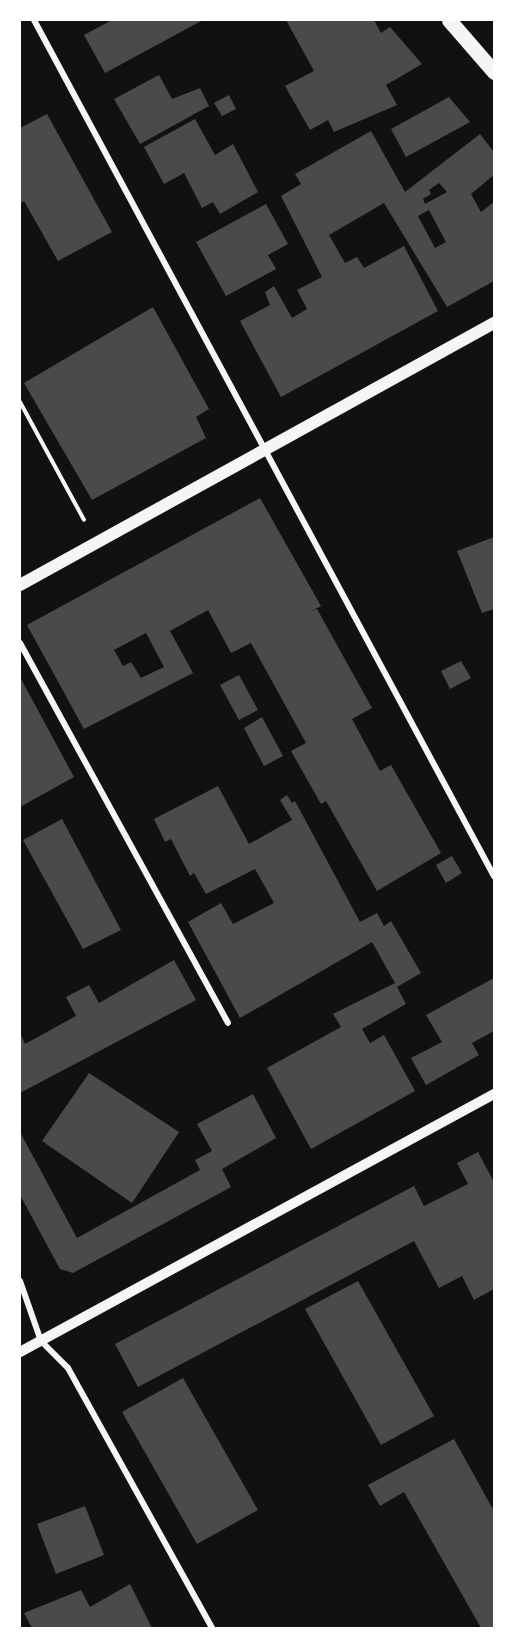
<!DOCTYPE html>
<html>
<head>
<meta charset="utf-8">
<style>
	body { margin:0 }
	#map { position:relative; width:514px; height:1648px; overflow:hidden; background:#111; font-family:Rubik,sans-serif }
	div>[style] { position:absolute }
	.building>* { inset:0; background:#4a4a4a }
	.path>* { height:4px; margin:-2px; padding:0 2px; transform-origin:2px; border-radius:2px; background:#f5f5f5 }
	.minor>* { height:6px; margin:-3px; padding:0 3px; transform-origin:3px; border-radius:3px; background:#f5f5f5 }
	.tertiary>* { height:10px; margin:-5px; padding:0 5px; transform-origin:5px; border-radius:5px; background:#f5f5f5 }
	.secondary>* { height:12px; margin:-6px; padding:0 6px; transform-origin:6px; border-radius:6px; background:#f5f5f5 }
	.primary>* { height:15px; margin:-7.5px; padding:0 7.5px; transform-origin:7.5px; border-radius:7.5px; background:#f5f5f5 }
	span { translate:-50% -50%; white-space:nowrap; text-align:center; line-height:1.15; -webkit-text-stroke:4.5px #fff; paint-order:stroke }
	.frame { position:absolute; inset:0; border:21px solid #fff; pointer-events:none }
</style>
</head>
<body>
<div id="map">
	<div class="building">
		<div style="clip-path:polygon(112px 20px,203px 20px,105px 73px,84px 35px)"></div>
		<div style="clip-path:polygon(286px 20px,374px 20px,381px 33px,390px 27px,422px 64px,386px 85px,397px 105px,334px 132px,328px 120px,310px 130px,285px 86px,314px 71px)"></div>
		<div style="clip-path:polygon(159px 75px,172px 99px,200px 88px,209px 106px,140px 144px,114px 99px)"></div>
		<div style="clip-path:polygon(229px 95px,236px 109px,222px 116px,214px 103px)"></div>
		<div style="clip-path:polygon(449px 97px,470px 122px,406px 157px,391px 129px)"></div>
		<div style="clip-path:polygon(47px 114px,112px 232px,58px 261px,24px 201px,20px 204px,20px 128px)"></div>
		<div style="clip-path:polygon(195px 119px,215px 155px,233px 144px,258px 192px,220px 214px,213px 202px,202px 208px,184px 173px,164px 184px,144px 147px)"></div>
		<div style="clip-path:polygon(evenodd,371px 131px,405px 192px,480px 134px,494px 152px,494px 175px,471px 194px,481px 212px,494px 202px,494px 281px,447px 307px,384px 203px,329px 235px,345px 263px,357px 257px,364px 268px,404px 246px,438px 311px,281px 397px,240px 321px,270px 305px,265px 292px,274px 286px,292px 318px,307px 309px,297px 290px,322px 277px,281px 196px,301px 184px,295px 174px,371px 131px,439px 183px,447px 192px,425px 204px,423px 199px,431px 194px,429px 190px,439px 183px,371px 131px,429px 210px,446px 242px,435px 248px,418px 216px,429px 210px)"></div>
		<div style="clip-path:polygon(266px 204px,288px 244px,268px 255px,276px 269px,226px 296px,196px 242px)"></div>
		<div style="clip-path:polygon(153px 307px,209px 409px,196px 417px,206px 438px,92px 500px,24px 383px)"></div>
		<div style="clip-path:polygon(evenodd,260px 498px,321px 606px,310px 612px,317px 609px,372px 708px,352px 719px,380px 771px,391px 765px,441px 853px,377px 891px,326px 801px,321px 804px,291px 751px,306px 743px,251px 643px,231px 653px,208px 610px,170px 631px,193px 673px,84px 729px,27px 625px,260px 498px,146px 633px,164px 667px,141px 678px,131px 662px,123px 666px,114px 650px,146px 633px)"></div>
		<div style="clip-path:polygon(494px 537px,494px 609px,482px 613px,457px 551px)"></div>
		<div style="clip-path:polygon(461px 661px,471px 678px,450px 689px,441px 671px)"></div>
		<div style="clip-path:polygon(239px 675px,258px 710px,239px 720px,220px 685px)"></div>
		<div style="clip-path:polygon(20px 677px,74px 777px,20px 807px)"></div>
		<div style="clip-path:polygon(262px 717px,283px 756px,264px 766px,244px 728px)"></div>
		<div style="clip-path:polygon(218px 786px,249px 844px,292px 820px,280px 800px,287px 795px,292px 803px,295px 801px,360px 922px,377px 913px,384px 926px,391px 921px,421px 973px,397px 987px,406px 1004px,362px 1029px,370px 1043px,384px 1035px,415px 1091px,311px 1149px,267px 1068px,341px 1027px,333px 1014px,395px 983px,372px 942px,240px 1018px,188px 922px,221px 903px,233px 924px,274px 903px,255px 869px,206px 894px,194px 873px,190px 876px,171px 839px,165px 842px,154px 819px)"></div>
		<div style="clip-path:polygon(62px 819px,121px 930px,83px 949px,23px 840px)"></div>
		<div style="clip-path:polygon(452px 856px,462px 873px,446px 883px,436px 865px)"></div>
		<div style="clip-path:polygon(174px 960px,196px 1000px,20px 1093px,20px 1033px,25px 1044px,76px 1016px,66px 997px,89px 985px,99px 1003px)"></div>
		<div style="clip-path:polygon(494px 978px,494px 1031px,472px 1043px,479px 1055px,426px 1085px,411px 1058px,442px 1042px,426px 1015px)"></div>
		<div style="clip-path:polygon(89px 1073px,179px 1132px,132px 1203px,42px 1141px)"></div>
		<div style="clip-path:polygon(253px 1094px,276px 1138px,222px 1169px,231px 1187px,73px 1273px,60px 1269px,20px 1195px,20px 1132px,77px 1238px,200px 1170px,195px 1160px,212px 1151px,197px 1124px)"></div>
		<div style="clip-path:polygon(478px 1152px,494px 1182px,494px 1289px,474px 1300px,462px 1276px,439px 1288px,414px 1241px,138px 1387px,115px 1344px,414px 1186px,424px 1206px,468px 1184px,457px 1163px)"></div>
		<div style="clip-path:polygon(358px 1281px,434px 1416px,381px 1445px,305px 1309px)"></div>
		<div style="clip-path:polygon(183px 1378px,258px 1510px,197px 1544px,122px 1412px)"></div>
		<div style="clip-path:polygon(454px 1439px,494px 1511px,494px 1628px,481px 1628px,404px 1492px,380px 1506px,368px 1485px)"></div>
		<div style="clip-path:polygon(85px 1506px,104px 1555px,56px 1574px,37px 1524px)"></div>
		<div style="clip-path:polygon(130px 1584px,152px 1628px,32px 1628px,24px 1613px,81px 1590px,90px 1607px)"></div>
	</div>
	<div class="path">
		<div style="left:20px;top:402px;width:134px;rotate:61.5deg"></div>
	</div>
	<div class="minor">
		<div style="left:34px;top:20px;width:972px;rotate:61.75deg"></div>
		<div style="left:20px;top:643px;width:433px;rotate:61.3deg"></div>
		<div style="left:20px;top:1281px;width:64px;rotate:70.7deg"></div>
		<div style="left:41px;top:1341px;width:38px;rotate:45deg"></div>
		<div style="left:68px;top:1368px;width:297px;rotate:61deg"></div>
	</div>
	<div class="tertiary">
		<div style="left:20px;top:1352px;width:540px;rotate:-28.56deg"></div>
	</div>
	<div class="secondary">
		<div style="left:20px;top:585px;width:542px;rotate:-28.93deg"></div>
	</div>
	<div class="primary">
		<div style="left:449px;top:20px;width:69px;rotate:49.1deg"></div>
	</div>
	<div class="frame"></div>
</div>
</body>
</html>
